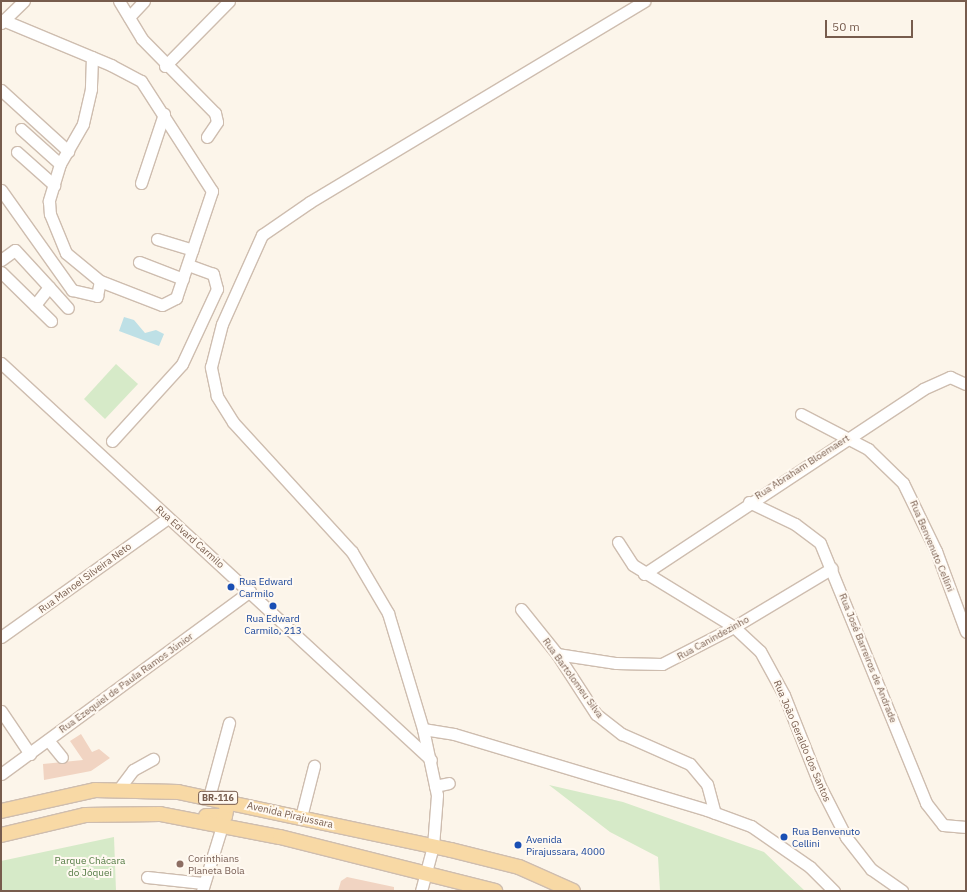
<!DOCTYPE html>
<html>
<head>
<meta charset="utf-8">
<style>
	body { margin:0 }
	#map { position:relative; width:967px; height:892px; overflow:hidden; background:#fcf5ea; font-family:"IBM Plex Sans",sans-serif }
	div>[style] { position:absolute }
	.green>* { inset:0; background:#d6eac8 }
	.water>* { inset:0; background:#bee0e6 }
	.building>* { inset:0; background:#f1d4c2 }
	.roads { filter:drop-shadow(1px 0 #cebdaf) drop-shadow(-1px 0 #cebdaf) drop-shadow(0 1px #cebdaf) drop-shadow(0 -1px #cebdaf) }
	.minor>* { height:11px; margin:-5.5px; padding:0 5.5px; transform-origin:5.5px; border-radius:5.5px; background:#fff }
	.major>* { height:14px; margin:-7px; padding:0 7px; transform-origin:7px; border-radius:7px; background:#f8d9a5 }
	.dots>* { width:11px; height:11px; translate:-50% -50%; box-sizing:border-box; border:2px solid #fff9f1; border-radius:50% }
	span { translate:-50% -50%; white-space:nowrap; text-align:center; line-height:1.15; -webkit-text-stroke:4px #fff9f1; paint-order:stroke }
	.shield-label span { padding:1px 3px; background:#fff9f1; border:1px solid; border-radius:3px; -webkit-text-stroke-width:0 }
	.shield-label { font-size:9px; color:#775c4d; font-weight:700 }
	.street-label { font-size:10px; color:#775c4d }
	.transit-label { font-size:10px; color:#164399 }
	.left { translate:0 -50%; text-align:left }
	.education-label { font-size:10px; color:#785e54 }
	.park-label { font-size:10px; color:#557c45 }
	.frame { position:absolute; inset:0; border:2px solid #775c4d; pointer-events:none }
	.scale { position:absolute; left:825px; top:20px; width:88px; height:18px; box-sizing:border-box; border:2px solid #775c4d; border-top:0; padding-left:5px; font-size:12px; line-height:14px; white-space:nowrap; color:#775c4d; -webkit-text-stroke:3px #fff9f1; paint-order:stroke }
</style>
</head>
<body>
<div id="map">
	<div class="green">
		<div style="clip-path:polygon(116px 364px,138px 384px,105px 419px,84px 399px)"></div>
		<div style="clip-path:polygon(549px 785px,623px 802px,764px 852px,805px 891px,660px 891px,658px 857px,610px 832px)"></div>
		<div style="clip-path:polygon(114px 837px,116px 891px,1px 891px,1px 861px)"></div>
	</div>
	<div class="water">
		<div style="clip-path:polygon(124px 317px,134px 320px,145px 333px,156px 330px,164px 334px,159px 346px,119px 331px)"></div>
	</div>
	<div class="building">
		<div style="clip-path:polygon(81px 734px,92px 752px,99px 749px,110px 758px,91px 771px,44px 780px,43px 764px,83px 760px,70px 741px)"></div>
		<div style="clip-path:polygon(347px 877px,394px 887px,394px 891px,338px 891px,341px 881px)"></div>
	</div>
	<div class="roads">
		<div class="minor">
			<div style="left:119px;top:1px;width:44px;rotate:58.8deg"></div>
			<div style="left:142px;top:39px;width:104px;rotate:45.4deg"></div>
			<div style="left:215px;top:113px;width:9px;rotate:77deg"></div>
			<div style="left:217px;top:122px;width:18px;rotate:124deg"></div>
			<div style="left:129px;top:17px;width:22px;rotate:-47deg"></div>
			<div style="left:1px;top:23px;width:32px;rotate:-44deg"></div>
			<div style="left:92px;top:57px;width:32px;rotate:92deg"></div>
			<div style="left:91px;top:89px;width:36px;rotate:103deg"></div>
			<div style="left:83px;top:124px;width:46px;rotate:119.9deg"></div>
			<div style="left:60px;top:164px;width:39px;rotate:107deg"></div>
			<div style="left:49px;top:201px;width:13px;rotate:86deg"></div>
			<div style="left:50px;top:214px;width:42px;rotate:67.7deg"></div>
			<div style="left:66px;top:253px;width:44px;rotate:39.5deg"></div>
			<div style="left:165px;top:66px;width:91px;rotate:-45.4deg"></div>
			<div style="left:1px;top:90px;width:91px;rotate:42.3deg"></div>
			<div style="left:21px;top:129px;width:52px;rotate:41.9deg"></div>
			<div style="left:17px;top:152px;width:50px;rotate:41.7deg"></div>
			<div style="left:141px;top:183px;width:73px;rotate:-71.6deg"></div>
			<div style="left:1px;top:190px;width:123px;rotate:54.6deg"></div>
			<div style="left:72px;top:290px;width:26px;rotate:13deg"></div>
			<div style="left:97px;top:296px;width:15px;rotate:-79deg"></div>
			<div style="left:100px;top:281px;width:66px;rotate:21.2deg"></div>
			<div style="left:162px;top:305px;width:16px;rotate:-27deg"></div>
			<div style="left:176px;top:298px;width:113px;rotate:-71.4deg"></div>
			<div style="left:212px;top:191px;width:131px;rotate:-122.8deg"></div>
			<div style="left:141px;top:81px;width:34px;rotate:-152deg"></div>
			<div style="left:111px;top:65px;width:117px;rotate:-157.4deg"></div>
			<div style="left:157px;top:239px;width:37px;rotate:17deg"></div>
			<div style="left:1px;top:260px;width:17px;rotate:-36deg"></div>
			<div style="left:15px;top:250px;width:50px;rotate:47.4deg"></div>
			<div style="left:49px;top:287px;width:23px;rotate:128deg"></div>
			<div style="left:139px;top:262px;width:47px;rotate:21.1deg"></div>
			<div style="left:1px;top:272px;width:70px;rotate:44.4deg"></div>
			<div style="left:49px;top:287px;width:28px;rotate:48deg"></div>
			<div style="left:1px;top:363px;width:585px;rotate:42.71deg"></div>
			<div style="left:801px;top:414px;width:76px;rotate:27.6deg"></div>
			<div style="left:868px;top:449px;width:49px;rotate:44.2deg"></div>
			<div style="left:903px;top:483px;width:76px;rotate:64.1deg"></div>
			<div style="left:936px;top:551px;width:86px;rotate:69.7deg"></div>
			<div style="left:112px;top:441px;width:104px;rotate:-47.7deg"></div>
			<div style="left:182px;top:364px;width:83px;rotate:-65deg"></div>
			<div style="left:217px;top:289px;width:16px;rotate:-105deg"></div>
			<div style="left:213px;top:274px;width:27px;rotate:-160deg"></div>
			<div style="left:749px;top:502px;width:51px;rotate:25.6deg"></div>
			<div style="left:795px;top:524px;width:31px;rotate:37deg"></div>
			<div style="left:820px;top:543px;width:281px;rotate:67.8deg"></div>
			<div style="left:926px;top:803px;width:28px;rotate:52deg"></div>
			<div style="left:943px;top:825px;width:23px;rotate:5deg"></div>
			<div style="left:618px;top:542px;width:27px;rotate:57deg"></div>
			<div style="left:633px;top:565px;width:119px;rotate:31.5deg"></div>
			<div style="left:734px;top:627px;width:35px;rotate:43deg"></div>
			<div style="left:760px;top:651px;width:50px;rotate:61.4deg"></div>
			<div style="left:784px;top:695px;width:98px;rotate:68.4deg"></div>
			<div style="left:820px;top:786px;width:57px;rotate:63deg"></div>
			<div style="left:846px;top:837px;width:41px;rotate:52deg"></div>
			<div style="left:871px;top:869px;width:38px;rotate:35deg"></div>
			<div style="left:644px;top:574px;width:335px;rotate:-33.5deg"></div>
			<div style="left:923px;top:389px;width:30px;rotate:-24deg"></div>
			<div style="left:950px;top:377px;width:17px;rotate:24deg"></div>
			<div style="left:521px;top:609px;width:58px;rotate:51.3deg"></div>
			<div style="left:557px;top:654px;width:72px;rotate:57deg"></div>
			<div style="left:596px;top:714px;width:33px;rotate:38deg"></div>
			<div style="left:622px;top:734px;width:74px;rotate:23.8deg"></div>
			<div style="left:690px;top:764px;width:26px;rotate:50deg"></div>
			<div style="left:707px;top:784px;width:30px;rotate:75deg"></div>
			<div style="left:1px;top:637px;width:205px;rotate:-35.5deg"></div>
			<div style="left:557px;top:654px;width:60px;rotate:8.7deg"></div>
			<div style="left:616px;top:663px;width:46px;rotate:1.2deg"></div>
			<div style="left:662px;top:664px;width:81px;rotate:-27.2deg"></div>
			<div style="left:734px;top:627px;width:114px;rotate:-31deg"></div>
			<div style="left:1px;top:711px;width:52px;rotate:56deg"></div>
			<div style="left:423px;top:729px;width:31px;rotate:9deg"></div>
			<div style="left:454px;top:734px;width:264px;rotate:16.7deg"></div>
			<div style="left:707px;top:810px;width:47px;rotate:20deg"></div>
			<div style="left:751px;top:826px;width:72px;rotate:34.8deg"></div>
			<div style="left:810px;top:867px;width:34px;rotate:45deg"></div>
			<div style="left:48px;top:740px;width:22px;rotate:51deg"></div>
			<div style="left:1px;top:774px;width:309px;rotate:-36.3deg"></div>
			<div style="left:435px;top:786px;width:14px;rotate:-12deg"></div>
			<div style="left:118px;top:790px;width:25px;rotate:-53deg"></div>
			<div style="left:133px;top:770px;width:23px;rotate:-29deg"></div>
			<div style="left:209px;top:797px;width:77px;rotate:-74.9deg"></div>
			<div style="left:301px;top:817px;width:53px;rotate:-75.7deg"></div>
			<div style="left:147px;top:877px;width:56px;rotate:6.1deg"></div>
			<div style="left:202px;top:891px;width:68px;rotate:-72.9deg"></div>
			<div style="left:421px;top:891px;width:47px;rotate:-75.1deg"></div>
			<div style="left:433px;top:846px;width:51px;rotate:-85.5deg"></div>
			<div style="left:437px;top:795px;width:67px;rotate:-102deg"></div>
			<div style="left:423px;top:729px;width:121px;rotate:-106.8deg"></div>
			<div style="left:388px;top:613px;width:71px;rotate:-120.5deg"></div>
			<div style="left:352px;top:552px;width:176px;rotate:-132.5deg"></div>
			<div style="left:233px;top:422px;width:31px;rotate:-122deg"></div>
			<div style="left:217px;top:396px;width:30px;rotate:-102deg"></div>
			<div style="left:211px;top:367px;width:44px;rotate:-75.7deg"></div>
			<div style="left:222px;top:324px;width:98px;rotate:-65.8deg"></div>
			<div style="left:262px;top:235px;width:58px;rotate:-34.5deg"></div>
			<div style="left:310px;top:202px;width:390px;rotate:-31deg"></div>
		</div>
		<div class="major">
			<div style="left:1px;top:811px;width:96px;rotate:-12.6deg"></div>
			<div style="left:95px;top:790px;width:83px;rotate:1.4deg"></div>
			<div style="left:178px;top:792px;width:279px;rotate:12deg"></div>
			<div style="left:451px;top:850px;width:70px;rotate:14deg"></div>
			<div style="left:519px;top:867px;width:59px;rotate:24deg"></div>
			<div style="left:206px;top:816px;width:19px"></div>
			<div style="left:225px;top:816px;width:10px;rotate:-79deg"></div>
			<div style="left:227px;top:806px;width:9px;rotate:-126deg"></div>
			<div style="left:1px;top:835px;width:86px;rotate:-13.4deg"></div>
			<div style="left:85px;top:815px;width:75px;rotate:-0.8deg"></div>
			<div style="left:160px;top:814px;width:122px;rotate:10.9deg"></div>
			<div style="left:280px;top:837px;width:222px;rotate:14.1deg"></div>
		</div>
	</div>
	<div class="dots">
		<div style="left:231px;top:587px;background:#1a4fb4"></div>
		<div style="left:273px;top:606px;background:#1a4fb4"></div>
		<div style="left:784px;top:837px;background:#1a4fb4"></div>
		<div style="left:518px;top:845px;background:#1a4fb4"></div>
		<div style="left:180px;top:864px;background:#8d6e63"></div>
	</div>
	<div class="shield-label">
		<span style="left:218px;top:798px">BR-116</span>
	</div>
	<div class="street-label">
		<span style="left:802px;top:467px;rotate:-33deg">Rua Abraham Bloemaert</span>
		<span style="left:190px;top:537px;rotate:42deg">Rua Edvard Carmilo</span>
		<span style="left:932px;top:546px;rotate:67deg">Rua Benvenuto Cellini</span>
		<span style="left:85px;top:578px;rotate:-36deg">Rua Manoel Silveira Neto</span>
		<span style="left:713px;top:638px;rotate:-29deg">Rua Canindezinho</span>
		<span style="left:868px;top:658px;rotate:68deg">Rua José Barreiros de Andrade</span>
		<span style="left:573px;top:678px;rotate:54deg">Rua Bartolomeu Silva</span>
		<span style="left:126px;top:683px;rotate:-36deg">Rua Ezequiel de Paula Ramos Júnior</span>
		<span style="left:802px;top:741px;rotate:67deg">Rua João Geraldo dos Santos</span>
		<span style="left:290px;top:815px;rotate:13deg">Avenida Pirajussara</span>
	</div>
	<div class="transit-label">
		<span class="left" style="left:239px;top:587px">Rua Edward<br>Carmilo</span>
		<span style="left:273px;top:624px">Rua Edward<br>Carmilo, 213</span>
		<span class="left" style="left:792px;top:837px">Rua Benvenuto<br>Cellini</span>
		<span class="left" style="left:526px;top:845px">Avenida<br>Pirajussara, 4000</span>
	</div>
	<div class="education-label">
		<span class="left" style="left:188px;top:864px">Corinthians<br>Planeta Bola</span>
	</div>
	<div class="park-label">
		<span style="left:90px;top:866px">Parque Chácara<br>do Jóquei</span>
	</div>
	<div class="frame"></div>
	<div class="scale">50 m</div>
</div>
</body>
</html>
